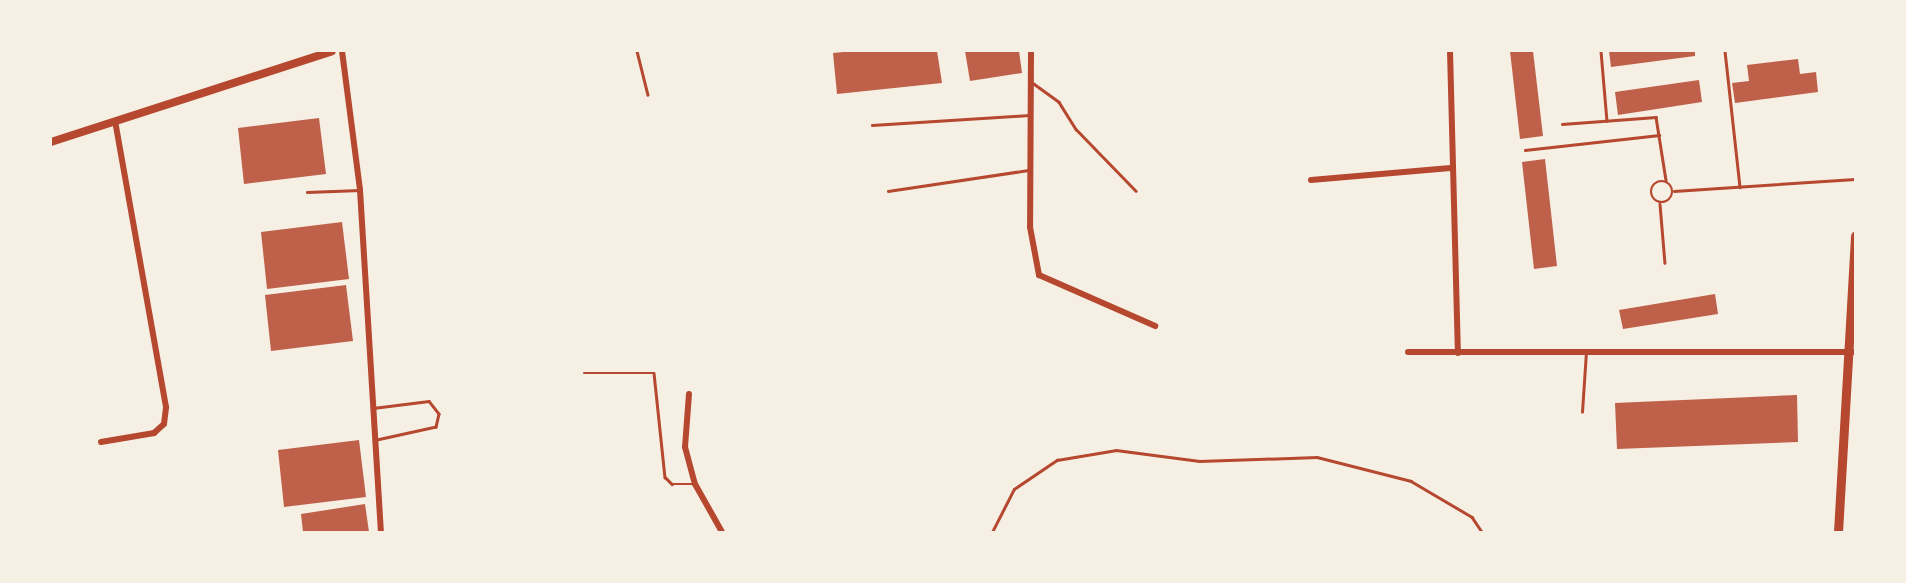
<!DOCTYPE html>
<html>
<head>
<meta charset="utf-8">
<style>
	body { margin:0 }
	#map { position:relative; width:1906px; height:583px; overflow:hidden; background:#f6efe4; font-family:"IBM Plex Sans",sans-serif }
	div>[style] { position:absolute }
	.building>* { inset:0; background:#bf614a }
	.service>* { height:2.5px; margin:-1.25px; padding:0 1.25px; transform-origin:1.25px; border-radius:1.25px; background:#b5482f }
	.service>.ring { margin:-1.25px; padding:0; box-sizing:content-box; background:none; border:2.5px solid #b5482f; border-radius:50% }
	.minor>* { height:6px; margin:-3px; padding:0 3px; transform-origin:3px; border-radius:3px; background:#b5482f }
	.tertiary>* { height:8px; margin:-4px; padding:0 4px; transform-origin:4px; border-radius:4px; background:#b5482f }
	.secondary>* { height:9px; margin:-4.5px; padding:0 4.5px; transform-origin:4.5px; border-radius:4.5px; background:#b5482f }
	span { translate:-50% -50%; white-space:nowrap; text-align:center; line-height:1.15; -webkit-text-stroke:6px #f6efe4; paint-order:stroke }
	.frame { position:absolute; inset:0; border:52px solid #f6efe4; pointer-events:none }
</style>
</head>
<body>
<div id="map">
	<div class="building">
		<div style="clip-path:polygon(854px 51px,937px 51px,942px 83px,837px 94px,833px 53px)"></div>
		<div style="clip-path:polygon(965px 51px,1019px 51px,1022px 73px,970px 81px)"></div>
		<div style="clip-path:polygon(1510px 51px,1533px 51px,1543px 136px,1520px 139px)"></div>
		<div style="clip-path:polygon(1609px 51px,1695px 51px,1695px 56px,1611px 67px)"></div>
		<div style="clip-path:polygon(1798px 59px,1800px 74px,1816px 72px,1818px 92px,1735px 103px,1732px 83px,1749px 81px,1747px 65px)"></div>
		<div style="clip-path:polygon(1699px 80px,1702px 102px,1618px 115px,1615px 92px)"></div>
		<div style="clip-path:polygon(319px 118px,326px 174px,244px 184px,238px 128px)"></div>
		<div style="clip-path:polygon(1545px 159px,1557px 266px,1534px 269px,1522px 162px)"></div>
		<div style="clip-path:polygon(342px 222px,349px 279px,267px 289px,261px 232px)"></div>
		<div style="clip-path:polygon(346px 285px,353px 341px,271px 351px,265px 295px)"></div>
		<div style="clip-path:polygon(1715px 294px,1718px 314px,1623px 329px,1619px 310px)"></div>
		<div style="clip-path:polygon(1797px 395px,1798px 442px,1617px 449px,1615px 403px)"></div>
		<div style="clip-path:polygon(359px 440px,366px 497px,284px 507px,278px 450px)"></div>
		<div style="clip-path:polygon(365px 504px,369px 532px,303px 532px,301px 514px)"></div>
	</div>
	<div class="service">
		<div style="left:637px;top:51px;width:45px;rotate:76deg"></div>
		<div style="left:1601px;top:51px;width:70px;rotate:85.1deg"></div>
		<div style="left:1725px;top:51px;width:137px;rotate:83.7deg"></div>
		<div style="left:1033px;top:83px;width:32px;rotate:36deg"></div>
		<div style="left:1059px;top:102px;width:32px;rotate:58deg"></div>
		<div style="left:1076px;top:129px;width:86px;rotate:45.9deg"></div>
		<div style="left:1562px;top:124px;width:94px;rotate:-4.3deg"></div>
		<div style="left:1656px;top:117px;width:64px;rotate:81deg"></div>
		<div style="left:872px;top:125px;width:157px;rotate:-3.6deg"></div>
		<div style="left:1525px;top:150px;width:135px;rotate:-6.4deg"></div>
		<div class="ring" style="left:1651px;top:181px;width:19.5px;height:19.5px"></div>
		<div style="left:888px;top:191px;width:143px;rotate:-8.5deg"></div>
		<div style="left:1674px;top:191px;width:181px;rotate:-3.8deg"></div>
		<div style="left:307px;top:192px;width:53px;rotate:-2.2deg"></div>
		<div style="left:1660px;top:204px;width:59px;rotate:85.2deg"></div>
		<div style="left:584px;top:373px;width:70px"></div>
		<div style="left:654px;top:373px;width:105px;rotate:84deg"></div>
		<div style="left:665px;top:477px;width:10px;rotate:45deg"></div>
		<div style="left:672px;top:484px;width:23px"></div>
		<div style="left:373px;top:408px;width:56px;rotate:-7.1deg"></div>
		<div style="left:429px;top:401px;width:16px;rotate:52deg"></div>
		<div style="left:439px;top:414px;width:13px;rotate:103deg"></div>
		<div style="left:436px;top:427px;width:60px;rotate:167.6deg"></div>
		<div style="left:1582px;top:412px;width:60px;rotate:-86.2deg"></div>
		<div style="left:992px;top:532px;width:48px;rotate:-62.9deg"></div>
		<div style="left:1014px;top:489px;width:52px;rotate:-34deg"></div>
		<div style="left:1057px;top:460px;width:60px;rotate:-9.6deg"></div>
		<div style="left:1116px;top:450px;width:84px;rotate:7.5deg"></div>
		<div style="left:1199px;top:461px;width:118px;rotate:-1.9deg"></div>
		<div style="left:1317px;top:457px;width:97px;rotate:14.3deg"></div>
		<div style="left:1411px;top:481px;width:71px;rotate:30.5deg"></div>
		<div style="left:1472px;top:517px;width:18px;rotate:56deg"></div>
	</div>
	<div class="minor">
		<div style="left:342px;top:51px;width:140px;rotate:82.6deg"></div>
		<div style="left:360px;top:190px;width:343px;rotate:86.5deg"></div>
		<div style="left:1031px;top:51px;width:176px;rotate:90.3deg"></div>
		<div style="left:1030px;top:227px;width:49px;rotate:79.4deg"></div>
		<div style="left:1039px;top:275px;width:127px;rotate:23.7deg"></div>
		<div style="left:1450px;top:51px;width:302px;rotate:88.5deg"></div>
		<div style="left:1311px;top:180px;width:140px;rotate:-4.9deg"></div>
		<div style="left:1408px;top:352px;width:447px"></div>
		<div style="left:689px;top:394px;width:53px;rotate:94.3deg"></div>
		<div style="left:685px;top:447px;width:38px;rotate:75deg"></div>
		<div style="left:695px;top:484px;width:55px;rotate:60.6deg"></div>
		<div style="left:101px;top:442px;width:54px;rotate:-9.6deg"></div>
		<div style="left:154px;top:433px;width:13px;rotate:-42deg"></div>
		<div style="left:164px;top:424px;width:17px;rotate:-83deg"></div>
		<div style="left:166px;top:407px;width:290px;rotate:-100.1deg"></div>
	</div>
	<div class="tertiary">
		<div style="left:51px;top:142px;width:295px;rotate:-17.9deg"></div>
	</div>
	<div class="secondary">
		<div style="left:1838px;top:532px;width:297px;rotate:-86.7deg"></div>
	</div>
	<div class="frame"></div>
</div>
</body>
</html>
